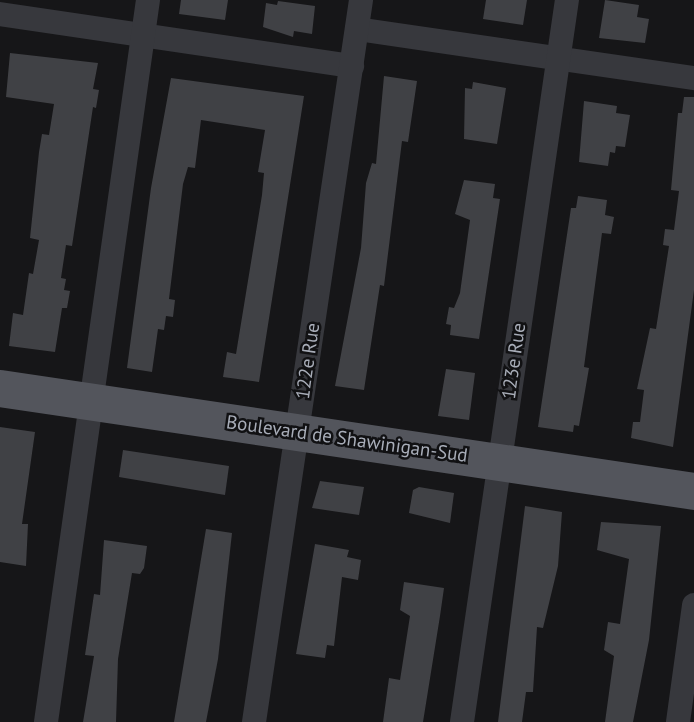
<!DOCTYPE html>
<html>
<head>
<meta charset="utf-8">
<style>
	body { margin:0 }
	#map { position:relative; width:694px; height:722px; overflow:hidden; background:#161618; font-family:"PT Sans",sans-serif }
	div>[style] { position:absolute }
	.building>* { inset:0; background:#404145 }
	.street>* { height:24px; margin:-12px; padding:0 12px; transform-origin:12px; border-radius:12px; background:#37383d }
	.primary>* { height:37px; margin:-18.5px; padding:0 18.5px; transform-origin:18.5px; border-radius:18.5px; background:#53555c }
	span { translate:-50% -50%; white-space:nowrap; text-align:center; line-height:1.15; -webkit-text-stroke:5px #111113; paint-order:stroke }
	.street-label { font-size:19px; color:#a8adb8 }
</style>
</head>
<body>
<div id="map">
	<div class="building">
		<div style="clip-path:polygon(181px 0,228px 0,225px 20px,179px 14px)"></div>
		<div style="clip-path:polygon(486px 0,527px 0,523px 25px,483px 19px)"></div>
		<div style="clip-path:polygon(605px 0,639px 5px,637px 17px,649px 19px,645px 43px,599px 38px)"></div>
		<div style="clip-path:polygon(278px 1px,315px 6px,312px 34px,294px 31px,293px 37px,263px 27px,266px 3px,277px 5px)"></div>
		<div style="clip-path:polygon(10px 53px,98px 63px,93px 89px,99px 90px,96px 108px,93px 107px,72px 246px,66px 245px,61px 278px,66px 279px,64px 290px,70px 291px,67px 308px,62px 308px,55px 352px,9px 346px,13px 313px,23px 315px,29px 273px,33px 274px,39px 240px,30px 238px,39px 152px,42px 134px,49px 135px,54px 104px,6px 97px)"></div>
		<div style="clip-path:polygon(384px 76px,417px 81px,408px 142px,402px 141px,384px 286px,380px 285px,364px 390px,335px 386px,361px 248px,366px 183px,372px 163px,376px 164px)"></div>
		<div style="clip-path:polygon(171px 78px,304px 96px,259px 382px,223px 377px,227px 352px,236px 354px,262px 195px,264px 173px,258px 172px,265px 130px,201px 120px,195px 168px,188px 167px,183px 184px,169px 299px,175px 300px,173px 317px,166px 316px,164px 330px,158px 329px,152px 372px,127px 368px,151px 188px)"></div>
		<div style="clip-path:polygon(473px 82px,506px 88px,497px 144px,464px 139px,465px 88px,472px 89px)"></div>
		<div style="clip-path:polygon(684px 97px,694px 97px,694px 290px,673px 447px,631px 438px,633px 422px,640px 422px,644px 390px,637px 389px,650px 328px,656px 329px,669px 246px,663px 245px,665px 229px,674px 230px,679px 191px,671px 190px,678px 113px,682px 113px)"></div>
		<div style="clip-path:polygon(584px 101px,617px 106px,616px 113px,630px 115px,625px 147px,616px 146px,615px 153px,610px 152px,608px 166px,579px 162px)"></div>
		<div style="clip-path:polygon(464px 180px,495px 184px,493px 198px,500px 199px,479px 339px,450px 335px,451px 325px,446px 324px,449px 307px,454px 308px,460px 293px,470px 220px,455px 214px)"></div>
		<div style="clip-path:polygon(578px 196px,607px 200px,605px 215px,614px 217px,611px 234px,602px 233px,584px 367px,589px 368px,579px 426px,574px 425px,573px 432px,538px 427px,571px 208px,576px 208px)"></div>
		<div style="clip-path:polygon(446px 369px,475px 373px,469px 420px,438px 416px)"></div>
		<div style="clip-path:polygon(0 427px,35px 432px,22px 524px,28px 524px,26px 566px,0 562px)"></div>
		<div style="clip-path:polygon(123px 450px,229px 466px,225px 495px,119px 477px)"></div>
		<div style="clip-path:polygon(320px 481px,364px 487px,359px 515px,312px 508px)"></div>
		<div style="clip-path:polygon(419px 487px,454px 493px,450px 523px,409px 513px,413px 490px)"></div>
		<div style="clip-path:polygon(525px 506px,562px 512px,558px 566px,543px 628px,537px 627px,533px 692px,526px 692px,522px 722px,498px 722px)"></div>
		<div style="clip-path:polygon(601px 522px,661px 526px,649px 640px,633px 722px,605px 722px,614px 656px,604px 650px,608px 622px,620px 624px,629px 559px,597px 550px)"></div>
		<div style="clip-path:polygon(206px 529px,232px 533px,218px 659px,206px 722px,174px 722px)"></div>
		<div style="clip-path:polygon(104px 540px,147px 546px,144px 568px,140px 574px,132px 573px,118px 659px,116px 722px,83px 722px,94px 656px,85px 655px,94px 594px,100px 595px)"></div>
		<div style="clip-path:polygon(315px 544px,349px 550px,347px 557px,361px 560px,358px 580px,342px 577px,334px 646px,327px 645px,325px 658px,296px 654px)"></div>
		<div style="clip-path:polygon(404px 582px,444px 588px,440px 616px,423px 722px,383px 722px,389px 678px,400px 680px,410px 616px,400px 610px)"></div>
	</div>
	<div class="street">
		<div style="left:0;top:14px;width:356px;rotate:8.4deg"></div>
		<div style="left:357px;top:29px;width:341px;rotate:8.3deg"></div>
		<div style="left:46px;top:722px;width:729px;rotate:-81.96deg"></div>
		<div style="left:254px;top:722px;width:730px;rotate:-81.57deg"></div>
		<div style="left:462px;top:722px;width:730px;rotate:-81.73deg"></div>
		<div style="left:678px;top:722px;width:118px;rotate:-82.2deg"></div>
	</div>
	<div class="primary">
		<div style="left:0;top:388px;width:702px;rotate:8.44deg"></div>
	</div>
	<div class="street-label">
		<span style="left:308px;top:361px;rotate:-82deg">122e Rue</span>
		<span style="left:514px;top:361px;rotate:-82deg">123e Rue</span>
		<span style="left:347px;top:439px;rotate:8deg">Boulevard de Shawinigan-Sud</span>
	</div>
</div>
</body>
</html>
